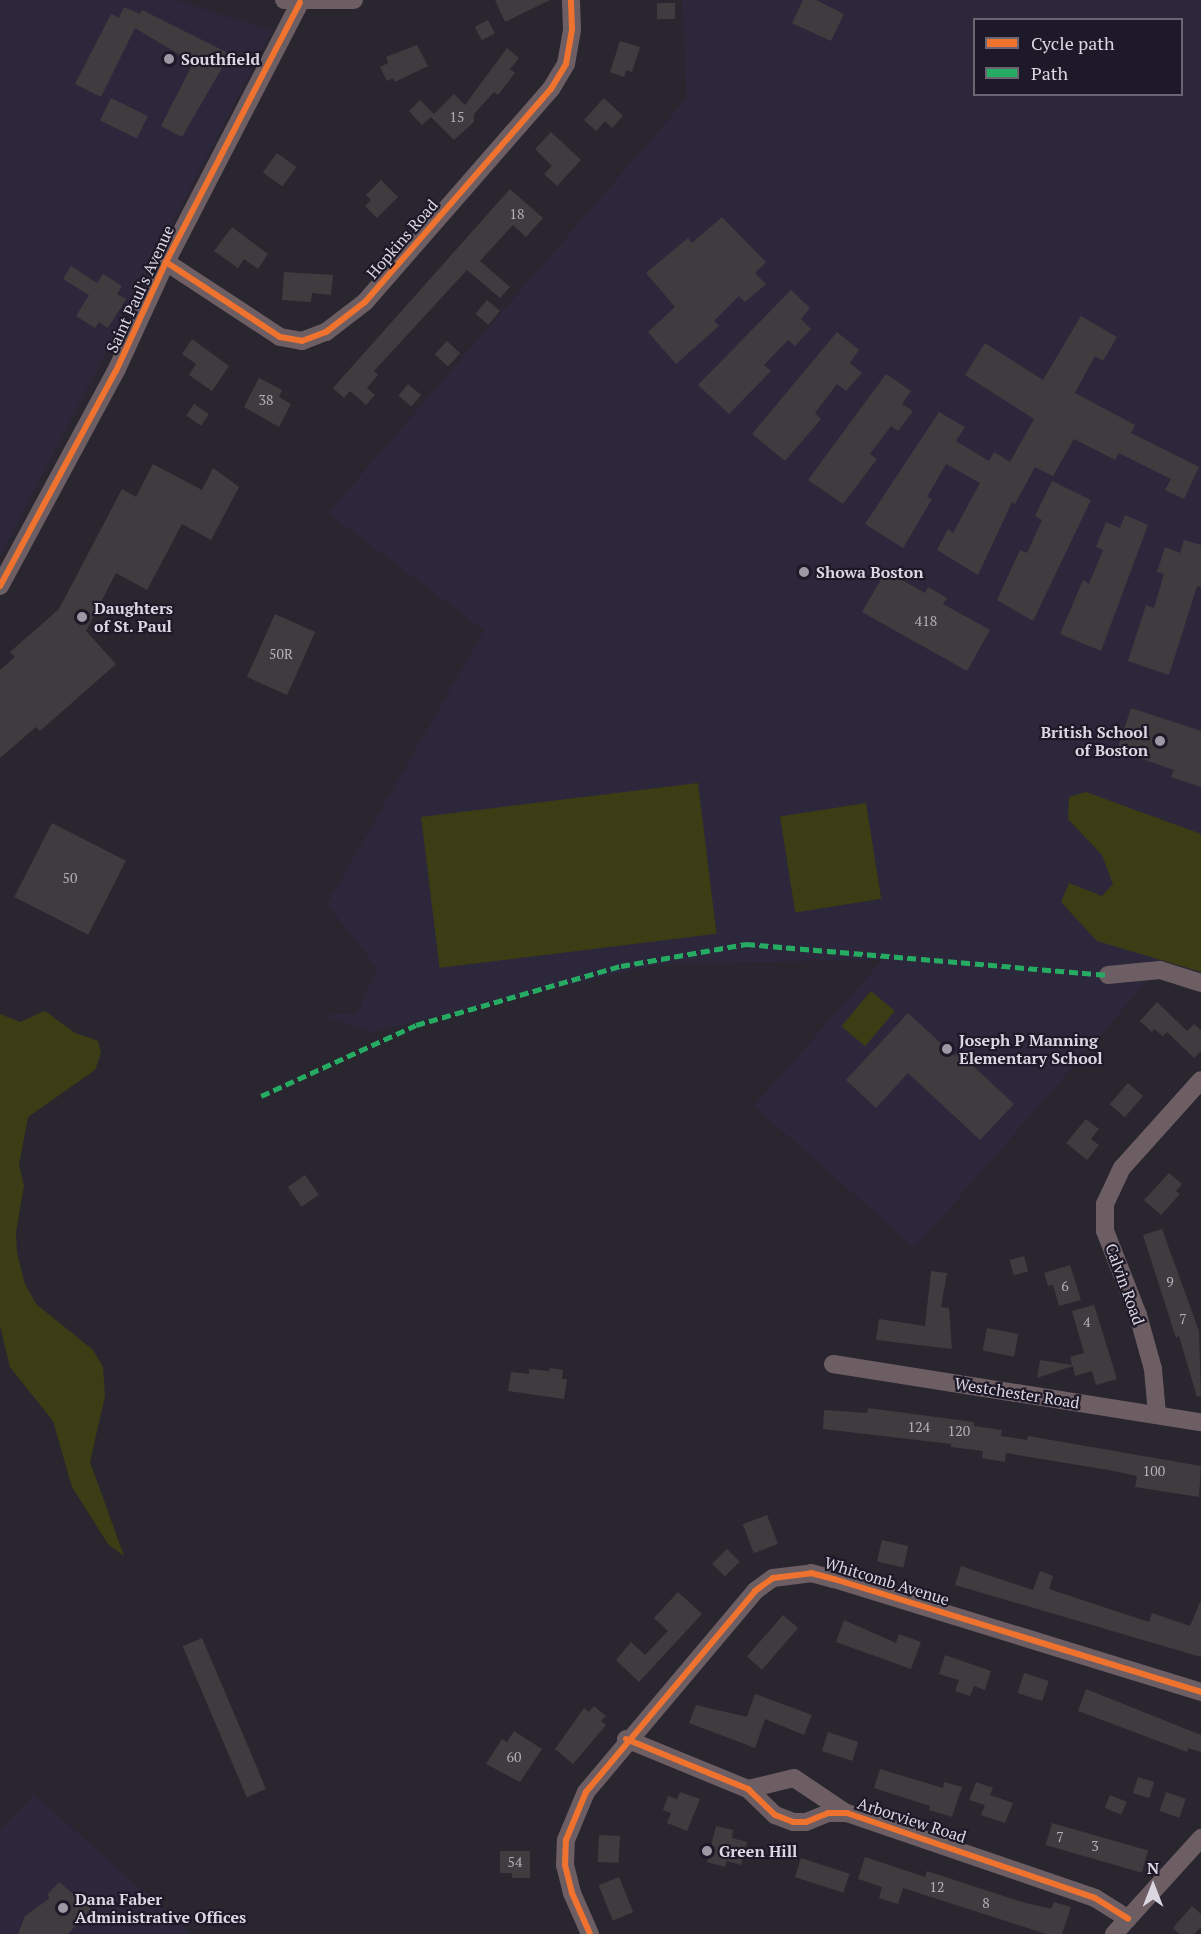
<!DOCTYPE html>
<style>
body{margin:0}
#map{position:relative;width:1201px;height:1934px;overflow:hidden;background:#292630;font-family:"PT Serif",serif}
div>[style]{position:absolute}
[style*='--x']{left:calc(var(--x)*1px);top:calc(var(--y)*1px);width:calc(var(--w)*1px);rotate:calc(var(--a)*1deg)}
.built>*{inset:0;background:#2c273a}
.green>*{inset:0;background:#3c3d14;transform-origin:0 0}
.building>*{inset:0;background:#403b3e;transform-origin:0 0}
.minor>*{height:18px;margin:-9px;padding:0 9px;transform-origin:9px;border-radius:9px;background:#6d5e64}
.quiet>*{height:4.5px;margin-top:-2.25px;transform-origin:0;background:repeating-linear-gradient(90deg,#26ab63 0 9px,transparent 0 13.5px)}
.cycleway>*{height:6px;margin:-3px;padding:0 3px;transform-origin:3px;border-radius:3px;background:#ef722f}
.dots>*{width:16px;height:16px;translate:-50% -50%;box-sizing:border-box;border:3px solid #1e1928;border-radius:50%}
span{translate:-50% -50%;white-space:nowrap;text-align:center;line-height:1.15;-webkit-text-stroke:4.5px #1e1928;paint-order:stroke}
.number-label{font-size:14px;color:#b4b0b9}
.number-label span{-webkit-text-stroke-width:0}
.poi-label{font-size:16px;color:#dad7e2;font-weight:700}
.left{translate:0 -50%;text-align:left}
.right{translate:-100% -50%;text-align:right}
.street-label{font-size:16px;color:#dad7e2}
.legend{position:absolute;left:973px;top:18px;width:210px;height:78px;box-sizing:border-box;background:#1e1928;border:2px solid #696572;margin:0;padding:8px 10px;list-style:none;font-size:18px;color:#dad7e2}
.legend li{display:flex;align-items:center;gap:12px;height:30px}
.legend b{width:30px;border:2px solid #696572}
.north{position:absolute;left:1123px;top:1856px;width:60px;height:60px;-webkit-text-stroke:4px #1e1928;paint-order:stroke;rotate:0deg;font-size:16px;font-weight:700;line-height:24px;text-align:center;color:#dad7e2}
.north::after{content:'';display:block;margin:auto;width:21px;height:27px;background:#dad7e2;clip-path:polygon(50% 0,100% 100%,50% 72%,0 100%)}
</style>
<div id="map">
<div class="built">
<i style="clip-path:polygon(0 0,177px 0,272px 31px,0 557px)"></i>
<i style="clip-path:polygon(evenodd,682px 0,1201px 0,1201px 976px,1164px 962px,915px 1248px,754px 1106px,883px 959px,654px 965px,371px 1032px,321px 1015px,357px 1013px,377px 968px,327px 904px,484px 630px,328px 513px,687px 98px,682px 0,974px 20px,1182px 20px,1182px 94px,974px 94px,974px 20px)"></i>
<i style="clip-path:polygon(34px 1794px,192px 1934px,0 1934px,0 1830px)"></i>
</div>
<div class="green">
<i style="left:698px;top:783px;width:152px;height:279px;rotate:83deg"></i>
<i style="clip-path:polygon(1086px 792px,1201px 834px,1201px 972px,1097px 941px,1061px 902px,1069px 883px,1102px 896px,1113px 884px,1102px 855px,1068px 819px,1069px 797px)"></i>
<i style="left:866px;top:803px;width:97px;height:87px;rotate:81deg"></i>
<i style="left:871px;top:991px;width:31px;height:46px;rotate:40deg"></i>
<i style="clip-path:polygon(45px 1011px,75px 1033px,98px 1041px,101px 1053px,95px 1070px,28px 1117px,19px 1165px,24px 1186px,16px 1232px,17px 1253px,25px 1284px,36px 1304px,93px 1350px,103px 1367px,105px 1396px,90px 1462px,124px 1556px,108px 1544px,72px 1487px,53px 1421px,10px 1367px,0 1326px,0 1014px,20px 1022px)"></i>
</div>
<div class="building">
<i style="clip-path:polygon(495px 0,550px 0,505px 22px)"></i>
<i style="clip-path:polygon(803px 0,816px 0,844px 14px,831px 41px,792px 23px)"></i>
<i style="left:657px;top:3px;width:18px;height:16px"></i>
<i style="clip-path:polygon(124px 7px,140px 14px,142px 10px,230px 54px,182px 137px,161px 126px,193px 63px,135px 28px,101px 97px,75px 84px,111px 14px,119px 18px)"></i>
<i style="left:488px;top:20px;width:15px;height:15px;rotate:62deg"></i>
<i style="clip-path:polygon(620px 41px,640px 47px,632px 72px,626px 70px,624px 77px,610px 72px)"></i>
<i style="clip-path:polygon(417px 45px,428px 66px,395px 82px,393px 78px,387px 81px,380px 67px,388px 63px,386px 57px)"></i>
<i style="clip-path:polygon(507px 48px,519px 58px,510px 69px,515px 73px,498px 95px,494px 92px,474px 114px,474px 122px,454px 140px,431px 117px,422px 125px,409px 111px,420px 100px,434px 114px,454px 94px,465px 105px)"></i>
<i style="left:111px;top:98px;width:41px;height:25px;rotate:26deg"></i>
<i style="clip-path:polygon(604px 98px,623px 116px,612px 128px,605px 121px,596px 131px,584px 120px)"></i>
<i style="clip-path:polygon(551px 132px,581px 160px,557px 186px,544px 174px,552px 166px,535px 149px)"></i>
<i style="left:277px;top:153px;width:24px;height:24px;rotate:36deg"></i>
<i style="clip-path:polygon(381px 180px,398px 197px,377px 218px,365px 206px,371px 200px,366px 195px)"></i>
<i style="clip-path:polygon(510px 189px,543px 218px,526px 237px,513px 225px,480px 261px,510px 287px,500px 298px,467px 270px,374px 371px,378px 375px,367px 388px,375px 395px,366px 405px,350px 391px,344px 398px,333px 388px)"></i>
<i style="clip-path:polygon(722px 217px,766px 262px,755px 273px,766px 284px,745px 302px,739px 296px,714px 321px,719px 326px,676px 364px,648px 332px,675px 307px,646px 273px,688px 238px,692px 243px)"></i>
<i style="clip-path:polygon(232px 227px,268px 254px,258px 269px,244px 259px,238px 268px,214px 251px)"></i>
<i style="clip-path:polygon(71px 266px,97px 283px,103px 274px,122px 286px,117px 294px,126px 299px,108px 328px,99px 322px,95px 328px,76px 316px,89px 295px,63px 279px)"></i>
<i style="clip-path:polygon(284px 272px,333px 275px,331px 295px,312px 293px,311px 302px,282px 300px)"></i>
<i style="clip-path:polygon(791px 290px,810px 308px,801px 319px,811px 329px,795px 346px,788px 340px,764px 365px,771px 371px,729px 414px,698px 385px)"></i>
<i style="left:487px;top:300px;width:17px;height:18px;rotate:40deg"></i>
<i style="clip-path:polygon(1081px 316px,1117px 337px,1103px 361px,1095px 356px,1075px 393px,1135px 425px,1131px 433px,1199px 467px,1184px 499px,1165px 490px,1171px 479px,1119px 453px,1115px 460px,1074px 439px,1053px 476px,1035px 467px,1015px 504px,1012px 502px,978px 575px,937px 550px,948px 529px,953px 533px,980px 483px,946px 464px,927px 497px,932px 499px,903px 548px,865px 524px,939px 412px,965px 427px,956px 441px,989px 461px,994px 452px,1010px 462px,1034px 419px,965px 375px,985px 343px,1043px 380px)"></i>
<i style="clip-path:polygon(837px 332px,859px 350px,850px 363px,862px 373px,846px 391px,837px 384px,815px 413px,821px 419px,785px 461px,752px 434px)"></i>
<i style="clip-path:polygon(192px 339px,229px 366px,212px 391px,189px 375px,196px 364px,182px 354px)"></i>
<i style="left:447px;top:341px;width:18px;height:18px;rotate:43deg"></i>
<i style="clip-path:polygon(886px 374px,911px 391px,902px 404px,913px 411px,898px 431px,891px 426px,870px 454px,877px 459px,843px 504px,808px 480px)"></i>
<i style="clip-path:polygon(259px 378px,282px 390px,279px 397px,291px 404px,279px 427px,244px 407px)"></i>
<i style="left:408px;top:384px;width:17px;height:15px;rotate:40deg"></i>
<i style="left:194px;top:404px;width:18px;height:14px;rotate:34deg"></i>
<i style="clip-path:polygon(153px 464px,202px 490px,213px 468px,239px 487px,211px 540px,182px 524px,147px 590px,116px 573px,86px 631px,116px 664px,40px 731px,36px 727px,0 758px,0 670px,15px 657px,10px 652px,59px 609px,122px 489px,136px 497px)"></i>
<i style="clip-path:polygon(1052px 481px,1091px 500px,1033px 621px,997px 600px,1020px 550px,1027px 553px,1042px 520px,1035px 516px)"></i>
<i style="clip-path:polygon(1125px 515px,1148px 525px,1101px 651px,1060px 634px,1083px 580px,1089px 584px,1103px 550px,1096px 547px,1106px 522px,1120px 528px)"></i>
<i style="clip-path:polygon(1184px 540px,1201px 545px,1201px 587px,1197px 586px,1169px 675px,1128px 661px,1146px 605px,1154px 608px,1164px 574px,1157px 572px,1165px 547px,1180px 553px)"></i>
<i style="clip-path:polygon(886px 571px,925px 593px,928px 587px,947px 598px,943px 604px,990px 630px,967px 671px,862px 612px)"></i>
<i style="left:275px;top:614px;width:44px;height:69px;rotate:24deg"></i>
<i style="clip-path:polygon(1131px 708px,1201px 731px,1201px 787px,1171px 777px,1174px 770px,1117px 750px)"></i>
<i style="left:52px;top:823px;width:83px;height:83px;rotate:27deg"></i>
<i style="clip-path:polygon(1157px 1002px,1187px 1031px,1194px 1024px,1201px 1030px,1201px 1051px,1194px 1058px,1167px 1032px,1163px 1036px,1154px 1029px,1152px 1032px,1140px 1021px)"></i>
<i style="clip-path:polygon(908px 1013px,955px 1056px,958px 1052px,1014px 1104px,980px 1140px,908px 1073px,876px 1108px,846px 1080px)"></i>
<i style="left:1128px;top:1083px;width:20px;height:28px;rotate:41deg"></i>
<i style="clip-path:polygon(1086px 1119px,1099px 1129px,1091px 1139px,1099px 1145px,1087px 1160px,1066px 1143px)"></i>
<i style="clip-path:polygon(1169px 1173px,1182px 1184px,1176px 1191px,1180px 1194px,1161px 1215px,1144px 1200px)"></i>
<i style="left:305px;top:1175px;width:24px;height:21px;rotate:55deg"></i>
<i style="clip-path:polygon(1162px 1229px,1199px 1331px,1201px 1396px,1197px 1397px,1179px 1336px,1176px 1338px,1143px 1235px)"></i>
<i style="left:1024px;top:1256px;width:16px;height:15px;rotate:75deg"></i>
<i style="clip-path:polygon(1070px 1265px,1081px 1300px,1059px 1306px,1053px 1285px,1048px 1286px,1044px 1273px)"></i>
<i style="clip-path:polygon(931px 1271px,947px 1273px,941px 1307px,949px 1308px,952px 1349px,876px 1340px,879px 1319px,925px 1326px)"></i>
<i style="clip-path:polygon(1094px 1305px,1117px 1379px,1096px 1385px,1092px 1371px,1075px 1376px,1073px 1366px,1037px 1378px,1040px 1360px,1072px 1365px,1070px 1357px,1084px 1353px,1072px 1311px)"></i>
<i style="left:987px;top:1328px;width:32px;height:23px;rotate:11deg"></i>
<i style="clip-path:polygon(550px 1368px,563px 1370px,562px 1379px,567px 1379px,564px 1399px,508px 1391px,511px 1372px,529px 1374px,529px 1369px,549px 1371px)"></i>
<i style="clip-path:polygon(868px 1408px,974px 1422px,974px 1426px,1002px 1430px,1001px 1436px,1027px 1440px,1028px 1436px,1201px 1466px,1199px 1497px,1135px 1487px,1137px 1476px,1108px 1470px,1006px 1453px,1005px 1462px,982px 1458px,983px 1451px,951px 1447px,951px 1444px,823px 1429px,824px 1410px,867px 1413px)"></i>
<i style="left:767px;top:1515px;width:31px;height:26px;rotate:69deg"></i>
<i style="left:882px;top:1540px;width:27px;height:22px;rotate:13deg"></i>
<i style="left:727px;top:1549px;width:18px;height:21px;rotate:45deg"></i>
<i style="clip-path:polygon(961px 1566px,1033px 1590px,1040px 1571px,1053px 1576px,1049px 1589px,1149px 1622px,1152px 1613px,1190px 1626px,1201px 1600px,1201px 1657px,955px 1585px)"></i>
<i style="clip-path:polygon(678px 1592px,702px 1614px,639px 1682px,616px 1660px,631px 1642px,645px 1655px,668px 1631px,654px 1618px)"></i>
<i style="left:783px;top:1615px;width:20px;height:55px;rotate:41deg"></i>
<i style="clip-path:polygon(844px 1620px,896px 1643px,899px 1634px,921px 1642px,911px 1669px,836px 1642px)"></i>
<i style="left:202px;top:1638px;width:164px;height:21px;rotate:67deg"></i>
<i style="clip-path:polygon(945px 1655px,991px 1671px,985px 1690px,974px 1686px,970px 1696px,955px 1691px,959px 1680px,939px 1674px)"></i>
<i style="left:1024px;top:1673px;width:26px;height:21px;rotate:18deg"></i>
<i style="clip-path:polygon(1086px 1689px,1201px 1735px,1201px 1752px,1188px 1748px,1187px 1752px,1078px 1711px)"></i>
<i style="clip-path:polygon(755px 1694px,812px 1715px,804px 1735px,765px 1719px,755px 1748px,689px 1723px,696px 1705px,747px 1717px)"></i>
<i style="clip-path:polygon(594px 1706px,606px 1716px,601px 1721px,606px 1725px,573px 1764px,555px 1749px,584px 1708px,589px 1712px)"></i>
<i style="clip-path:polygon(514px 1731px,542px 1749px,520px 1782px,486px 1764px,502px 1739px,507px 1742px)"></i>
<i style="left:828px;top:1732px;width:32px;height:20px;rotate:18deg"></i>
<i style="clip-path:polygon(880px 1769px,943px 1788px,944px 1782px,962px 1787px,952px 1817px,929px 1810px,930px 1806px,874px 1788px)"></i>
<i style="left:1138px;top:1777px;width:17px;height:17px;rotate:17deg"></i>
<i style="clip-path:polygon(976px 1782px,993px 1788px,990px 1795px,1013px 1803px,1005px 1823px,981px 1815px,985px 1805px,969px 1800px)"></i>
<i style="clip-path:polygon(680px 1792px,700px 1799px,687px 1831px,667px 1823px,671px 1813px,663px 1810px,668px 1796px,677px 1799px)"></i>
<i style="left:1166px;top:1792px;width:21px;height:20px;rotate:19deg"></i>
<i style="left:1110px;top:1795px;width:18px;height:14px;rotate:22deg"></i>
<i style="left:1052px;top:1823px;width:100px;height:23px;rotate:16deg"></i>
<i style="clip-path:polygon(716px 1826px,733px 1830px,732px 1838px,747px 1842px,741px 1865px,727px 1861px,725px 1867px,707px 1862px)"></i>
<i style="left:599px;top:1835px;width:21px;height:27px;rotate:3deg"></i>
<i style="clip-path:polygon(500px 1851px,530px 1851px,530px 1878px,512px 1878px,512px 1873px,500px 1873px)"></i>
<i style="clip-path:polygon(865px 1857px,925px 1877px,927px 1871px,1022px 1902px,1051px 1909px,1054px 1902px,1071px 1907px,1062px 1934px,1046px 1934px,903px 1888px,898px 1904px,879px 1898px,882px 1887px,858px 1879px)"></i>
<i style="left:801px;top:1858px;width:51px;height:20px;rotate:18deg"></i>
<i style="left:619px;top:1877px;width:38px;height:22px;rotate:68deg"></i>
<i style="clip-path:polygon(59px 1882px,91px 1909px,68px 1934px,18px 1934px,25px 1916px,50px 1898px,47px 1895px)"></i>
<i style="clip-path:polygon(1192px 1906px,1201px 1914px,1201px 1927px,1194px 1934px,1179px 1934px,1173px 1928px)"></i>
</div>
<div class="minor">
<i style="--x:284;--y:0;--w:70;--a:0"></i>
<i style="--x:166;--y:262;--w:136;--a:33.3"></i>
<i style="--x:280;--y:337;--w:22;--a:10"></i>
<i style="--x:302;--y:341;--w:26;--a:-21"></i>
<i style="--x:326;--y:332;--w:49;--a:-37.6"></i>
<i style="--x:365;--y:302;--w:283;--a:-48.9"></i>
<i style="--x:551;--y:89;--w:29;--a:-59"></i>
<i style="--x:566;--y:64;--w:35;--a:-80"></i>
<i style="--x:572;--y:30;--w:30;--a:-92"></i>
<i style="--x:0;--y:586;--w:244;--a:-61.7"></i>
<i style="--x:116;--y:371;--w:120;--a:-65.4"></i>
<i style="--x:166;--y:262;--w:292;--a:-62.7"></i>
<i style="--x:1108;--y:975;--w:52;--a:-5.5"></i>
<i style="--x:1160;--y:970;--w:43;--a:17.6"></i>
<i style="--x:833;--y:1364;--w:373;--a:9"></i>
<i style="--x:1157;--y:1414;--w:45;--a:-95.1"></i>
<i style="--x:1153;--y:1369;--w:56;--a:-105.5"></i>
<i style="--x:1138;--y:1315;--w:90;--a:-111.4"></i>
<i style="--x:1105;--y:1231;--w:27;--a:-90"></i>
<i style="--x:1105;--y:1204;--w:40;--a:-65"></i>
<i style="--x:1122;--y:1168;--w:118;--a:-48.1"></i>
<i style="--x:626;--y:1739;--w:132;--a:22.3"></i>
<i style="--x:748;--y:1789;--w:37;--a:44"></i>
<i style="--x:775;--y:1815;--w:19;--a:21"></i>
<i style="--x:793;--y:1822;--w:13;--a:0"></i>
<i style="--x:806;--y:1822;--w:24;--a:-22"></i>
<i style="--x:828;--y:1813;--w:19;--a:0"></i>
<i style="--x:847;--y:1813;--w:262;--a:18.9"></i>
<i style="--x:1095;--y:1898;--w:39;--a:32"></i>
<i style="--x:748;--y:1789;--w:47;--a:-13.4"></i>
<i style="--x:794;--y:1778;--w:63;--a:33.9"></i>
<i style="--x:590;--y:1934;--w:45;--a:-113.7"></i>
<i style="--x:572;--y:1893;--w:29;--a:-104"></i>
<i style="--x:565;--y:1865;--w:25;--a:-88"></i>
<i style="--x:566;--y:1840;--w:52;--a:-67.4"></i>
<i style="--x:586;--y:1792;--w:263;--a:-49.9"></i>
<i style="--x:755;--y:1591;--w:22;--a:-36"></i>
<i style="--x:773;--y:1578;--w:38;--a:-7"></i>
<i style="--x:811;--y:1573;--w:24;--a:15"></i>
<i style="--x:834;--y:1579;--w:384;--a:17.1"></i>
<i style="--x:1114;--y:1934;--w:130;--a:-47.8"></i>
</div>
<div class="quiet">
<i style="--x:261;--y:1096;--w:170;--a:-24.6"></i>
<i style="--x:416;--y:1025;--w:213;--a:-16.1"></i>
<i style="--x:621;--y:966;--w:127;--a:-10"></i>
<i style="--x:746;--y:944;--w:363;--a:4.9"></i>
</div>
<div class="cycleway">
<i style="--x:166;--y:262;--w:136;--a:33.3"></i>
<i style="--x:280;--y:337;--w:22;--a:10"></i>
<i style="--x:302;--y:341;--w:26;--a:-21"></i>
<i style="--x:326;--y:332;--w:49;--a:-37.6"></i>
<i style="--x:365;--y:302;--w:283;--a:-48.9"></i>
<i style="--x:551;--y:89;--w:29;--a:-59"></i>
<i style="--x:566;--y:64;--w:35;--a:-80"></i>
<i style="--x:572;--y:30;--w:30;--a:-92"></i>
<i style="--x:0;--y:586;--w:244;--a:-61.7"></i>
<i style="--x:116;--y:371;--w:120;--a:-65.4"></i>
<i style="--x:166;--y:262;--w:292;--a:-62.7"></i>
<i style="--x:626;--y:1739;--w:132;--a:22.3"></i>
<i style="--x:748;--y:1789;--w:37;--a:44"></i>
<i style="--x:775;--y:1815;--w:19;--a:21"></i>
<i style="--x:793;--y:1822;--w:13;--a:0"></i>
<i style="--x:806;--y:1822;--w:24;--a:-22"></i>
<i style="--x:828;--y:1813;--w:19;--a:0"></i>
<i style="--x:847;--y:1813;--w:262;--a:18.9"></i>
<i style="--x:1095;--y:1898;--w:39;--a:32"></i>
<i style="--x:590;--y:1934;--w:45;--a:-113.7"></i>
<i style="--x:572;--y:1893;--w:29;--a:-104"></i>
<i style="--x:565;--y:1865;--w:25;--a:-88"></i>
<i style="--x:566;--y:1840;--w:52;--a:-67.4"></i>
<i style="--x:586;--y:1792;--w:263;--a:-49.9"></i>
<i style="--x:755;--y:1591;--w:22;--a:-36"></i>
<i style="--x:773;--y:1578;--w:38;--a:-7"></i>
<i style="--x:811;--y:1573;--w:24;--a:15"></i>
<i style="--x:834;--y:1579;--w:384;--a:17.1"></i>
</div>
<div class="dots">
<i style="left:169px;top:59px;background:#9c99a4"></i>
<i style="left:804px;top:572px;background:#9c99a4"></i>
<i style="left:82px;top:617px;background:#9c99a4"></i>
<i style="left:1160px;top:741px;background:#9c99a4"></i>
<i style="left:947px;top:1049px;background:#9c99a4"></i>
<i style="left:707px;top:1851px;background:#9c99a4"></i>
<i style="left:63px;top:1908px;background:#9c99a4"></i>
</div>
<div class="number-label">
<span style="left:457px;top:117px">15</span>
<span style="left:517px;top:214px">18</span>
<span style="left:266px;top:400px">38</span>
<span style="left:926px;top:621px">418</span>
<span style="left:281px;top:654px">50R</span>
<span style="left:70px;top:878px">50</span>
<span style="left:1170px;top:1282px">9</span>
<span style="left:1065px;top:1286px">6</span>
<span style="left:1183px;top:1319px">7</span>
<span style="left:1087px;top:1322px">4</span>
<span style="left:919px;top:1427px">124</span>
<span style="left:959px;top:1431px">120</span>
<span style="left:1154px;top:1471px">100</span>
<span style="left:514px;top:1757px">60</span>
<span style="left:1060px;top:1837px">7</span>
<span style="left:1095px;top:1846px">3</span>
<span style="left:515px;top:1862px">54</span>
<span style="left:937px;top:1887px">12</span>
<span style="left:986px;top:1903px">8</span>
</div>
<div class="poi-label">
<span class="left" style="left:181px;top:59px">Southfield</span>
<span class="left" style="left:816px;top:572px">Showa Boston</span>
<span class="left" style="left:94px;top:617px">Daughters<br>of St. Paul</span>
<span class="right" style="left:1148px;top:741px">British School<br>of Boston</span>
<span class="left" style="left:959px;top:1049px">Joseph P Manning<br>Elementary School</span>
<span class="left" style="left:719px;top:1851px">Green Hill</span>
<span class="left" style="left:75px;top:1908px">Dana Faber<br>Administrative Offices</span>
</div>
<div class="street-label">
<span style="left:402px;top:239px;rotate:-49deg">Hopkins Road</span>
<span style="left:140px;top:289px;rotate:-65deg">Saint Paul's Avenue</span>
<span style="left:1125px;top:1284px;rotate:70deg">Calvin Road</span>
<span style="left:1017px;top:1393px;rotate:9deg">Westchester Road</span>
<span style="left:887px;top:1581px;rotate:17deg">Whitcomb Avenue</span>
<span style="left:912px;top:1820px;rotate:18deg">Arborview Road</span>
</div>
<ul class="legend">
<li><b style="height:8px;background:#ef722f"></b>Cycle path</li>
<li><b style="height:8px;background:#26ab63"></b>Path</li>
</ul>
<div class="north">N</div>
</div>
